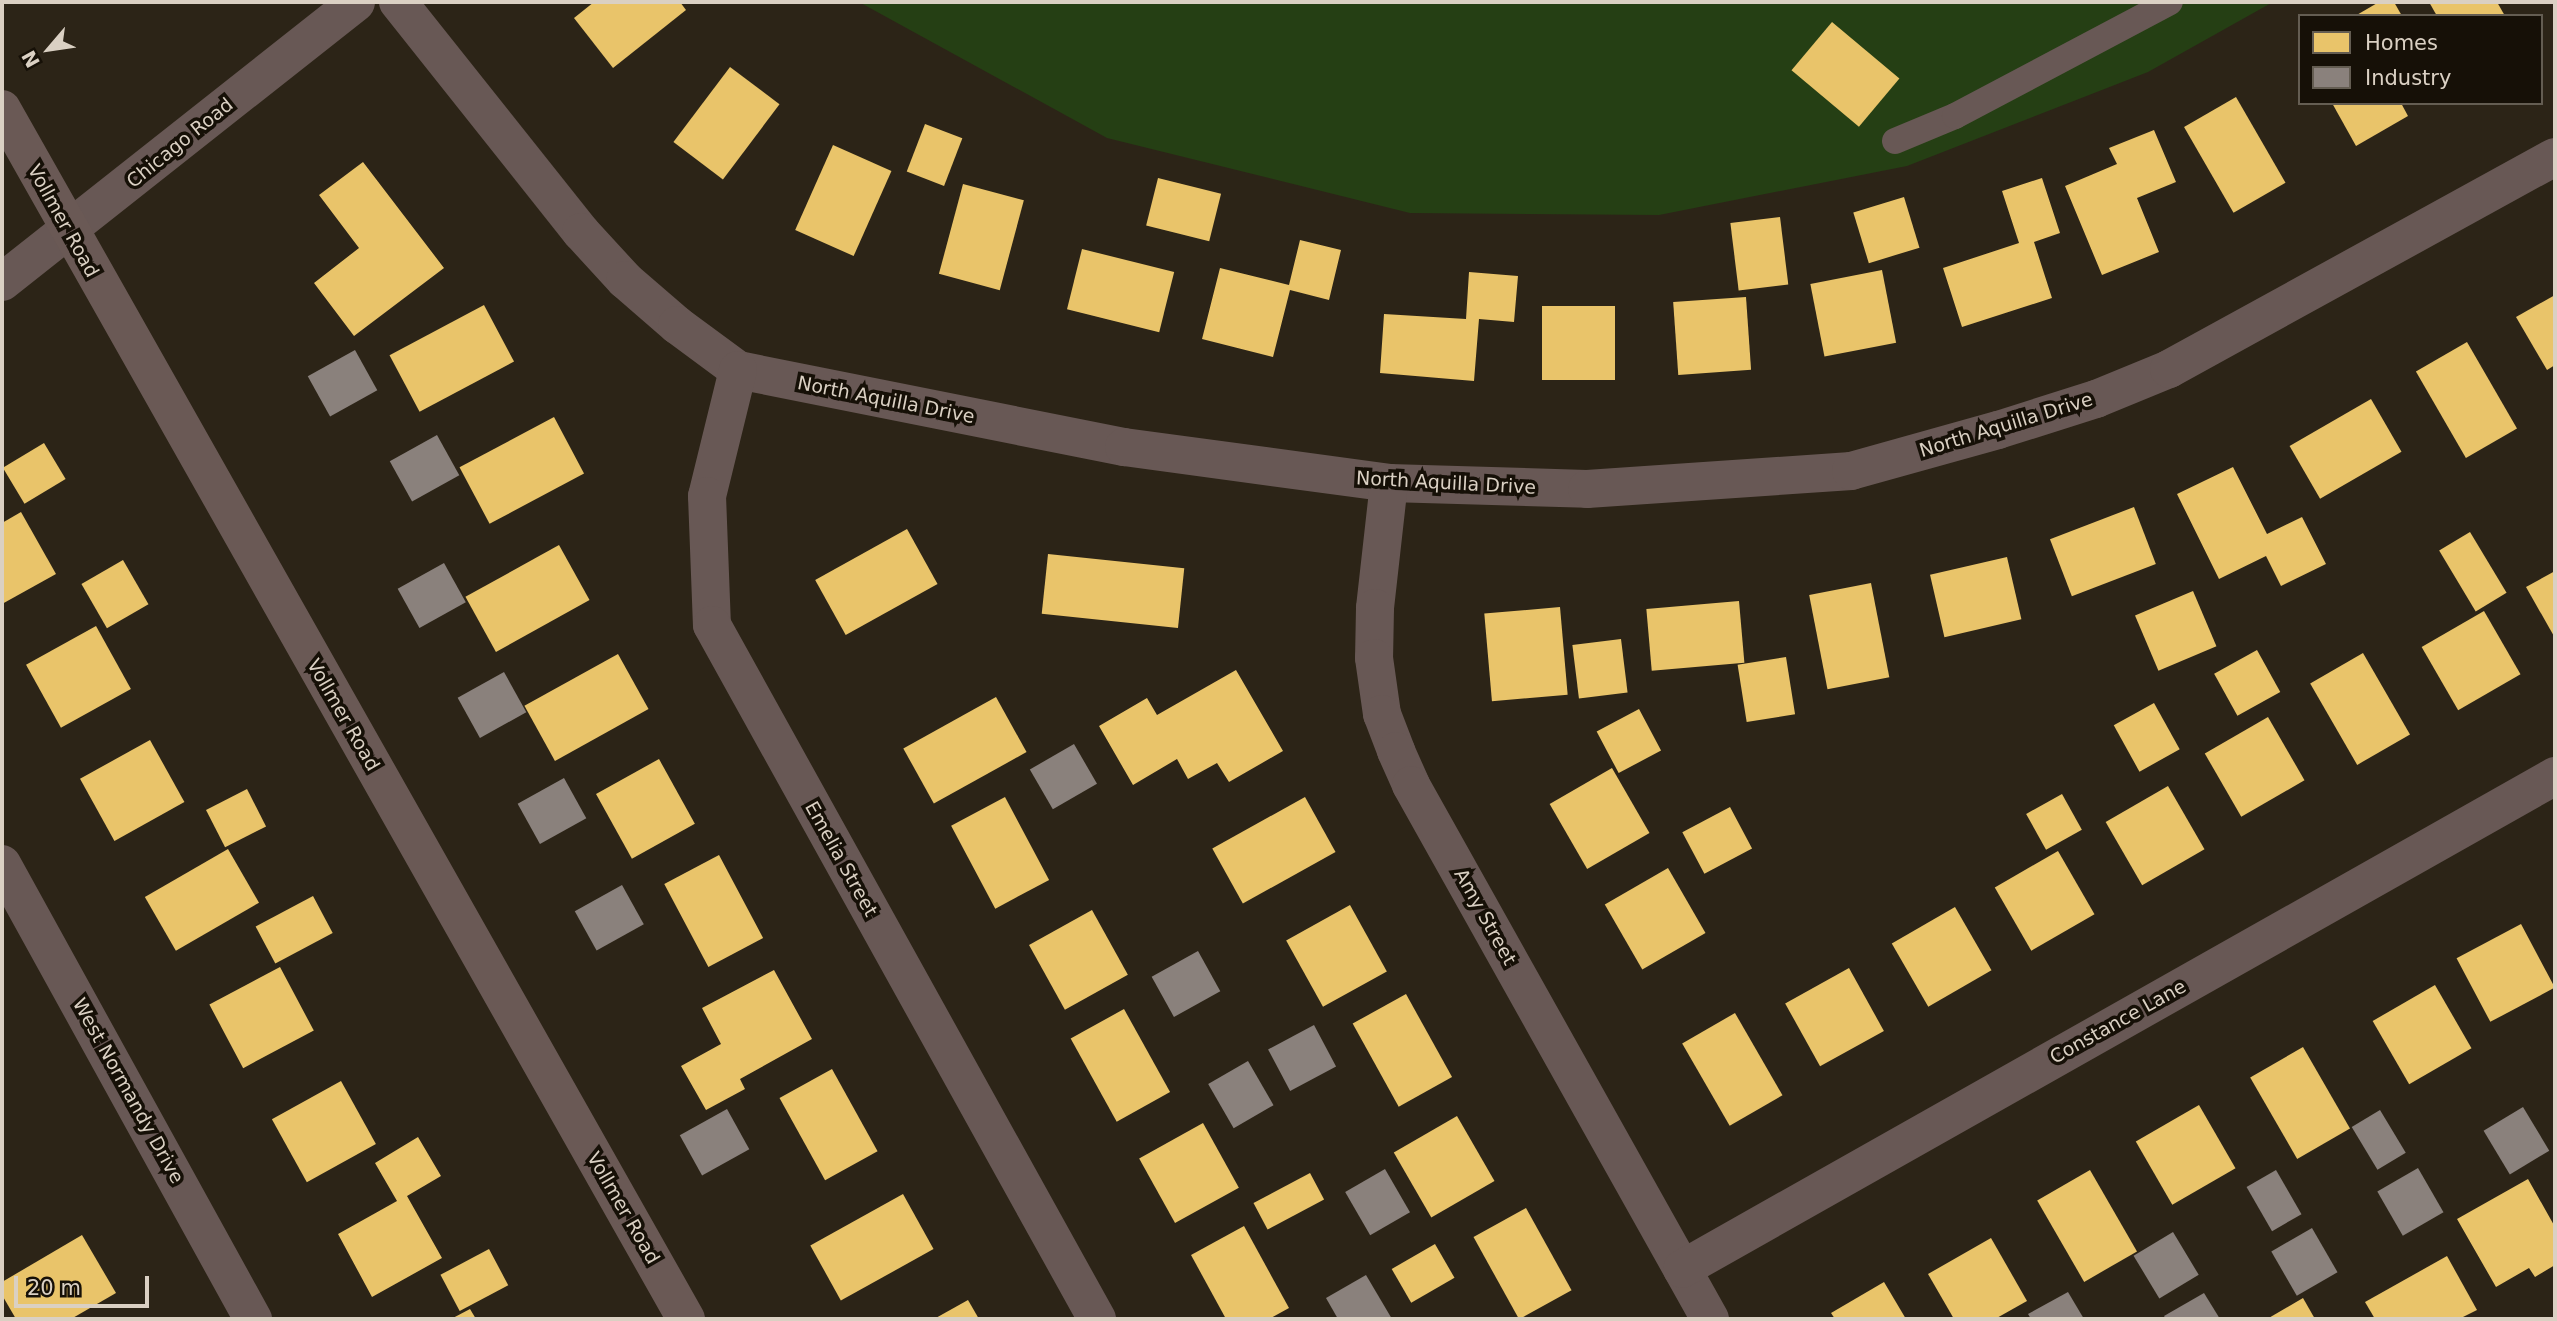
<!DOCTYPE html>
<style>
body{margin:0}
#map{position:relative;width:2557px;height:1321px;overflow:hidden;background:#2c2417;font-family:"DejaVu Sans",sans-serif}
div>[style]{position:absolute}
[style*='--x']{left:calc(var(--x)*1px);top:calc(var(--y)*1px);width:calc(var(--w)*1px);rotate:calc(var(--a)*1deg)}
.green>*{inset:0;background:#253f14}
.homes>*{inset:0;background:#e9c46a;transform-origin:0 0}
.industry>*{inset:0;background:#8a817c;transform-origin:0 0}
.service>*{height:26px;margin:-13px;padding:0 13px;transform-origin:13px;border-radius:13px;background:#685855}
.minor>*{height:38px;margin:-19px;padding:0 19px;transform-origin:19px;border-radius:19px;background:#685855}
.tertiary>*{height:38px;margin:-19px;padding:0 19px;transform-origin:19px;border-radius:19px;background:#685855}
.secondary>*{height:38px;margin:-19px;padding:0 19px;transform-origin:19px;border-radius:19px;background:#6a5955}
span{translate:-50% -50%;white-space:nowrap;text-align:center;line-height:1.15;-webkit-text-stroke:7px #161007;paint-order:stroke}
.street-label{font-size:19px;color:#dad0c3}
.frame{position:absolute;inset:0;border:4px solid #dad0c3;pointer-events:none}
.legend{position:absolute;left:2298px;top:14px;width:245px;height:91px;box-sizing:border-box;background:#161007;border:2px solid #645d52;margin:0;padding:9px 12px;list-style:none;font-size:21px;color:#dad0c3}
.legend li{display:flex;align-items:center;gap:14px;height:35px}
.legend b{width:35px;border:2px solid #645d52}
.north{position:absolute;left:14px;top:14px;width:70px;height:70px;-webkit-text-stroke:5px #161007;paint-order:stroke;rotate:241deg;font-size:19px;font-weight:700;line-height:28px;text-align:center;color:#dad0c3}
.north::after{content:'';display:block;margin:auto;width:24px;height:32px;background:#dad0c3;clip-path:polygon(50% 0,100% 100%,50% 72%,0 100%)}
.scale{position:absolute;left:14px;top:1276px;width:135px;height:32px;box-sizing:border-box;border:4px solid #dad0c3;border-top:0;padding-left:9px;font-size:21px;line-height:24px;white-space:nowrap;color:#dad0c3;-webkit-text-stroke:5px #161007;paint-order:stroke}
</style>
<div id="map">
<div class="green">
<i style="clip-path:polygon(859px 2px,2273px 2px,2148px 72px,1907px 166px,1659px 215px,1410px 213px,1107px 138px)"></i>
</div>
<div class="homes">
<i style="clip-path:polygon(594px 2px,680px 2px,686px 10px,613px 68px,574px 18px)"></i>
<i style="clip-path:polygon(2379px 2px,2394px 2px,2402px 16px,2355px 16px)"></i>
<i style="clip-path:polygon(2429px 2px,2497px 2px,2505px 16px,2437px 16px)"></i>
<i style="left:1832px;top:22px;width:88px;height:63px;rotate:40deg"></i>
<i style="left:730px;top:67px;width:62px;height:94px;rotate:37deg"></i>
<i style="left:2236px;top:97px;width:99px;height:60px;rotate:60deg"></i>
<i style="clip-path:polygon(2332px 103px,2401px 103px,2408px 116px,2356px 146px)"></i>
<i style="left:925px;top:124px;width:40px;height:51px;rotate:21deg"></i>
<i style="clip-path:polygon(2154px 130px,2176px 182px,2137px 198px,2159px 252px,2102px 275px,2065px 186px,2117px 164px,2109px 148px)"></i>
<i style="left:833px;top:145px;width:64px;height:93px;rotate:24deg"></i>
<i style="clip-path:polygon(363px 162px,444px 268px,354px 336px,314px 283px,359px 248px,319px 195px)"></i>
<i style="left:1158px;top:178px;width:65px;height:49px;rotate:14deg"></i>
<i style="clip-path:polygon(2042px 178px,2060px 233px,2034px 242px,2052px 298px,1962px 327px,1943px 268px,2019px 243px,2002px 191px)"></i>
<i style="left:963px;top:184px;width:63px;height:93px;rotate:15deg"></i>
<i style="left:1904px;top:197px;width:53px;height:53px;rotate:73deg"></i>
<i style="left:1780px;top:217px;width:68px;height:50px;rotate:83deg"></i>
<i style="clip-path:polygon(1300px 240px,1341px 250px,1329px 300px,1290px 290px,1273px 357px,1202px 339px,1220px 268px,1289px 285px)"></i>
<i style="left:1082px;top:249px;width:95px;height:62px;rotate:14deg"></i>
<i style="left:1882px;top:270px;width:74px;height:73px;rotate:79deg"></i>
<i style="clip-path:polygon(1469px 272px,1518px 276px,1514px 322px,1479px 319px,1474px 381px,1380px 373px,1384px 314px,1466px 319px)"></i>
<i style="clip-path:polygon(2555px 295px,2555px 365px,2547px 370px,2516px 317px)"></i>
<i style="left:1746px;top:297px;width:73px;height:73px;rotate:86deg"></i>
<i style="left:484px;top:305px;width:64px;height:107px;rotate:62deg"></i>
<i style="left:1542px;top:306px;width:73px;height:74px"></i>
<i style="left:2467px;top:342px;width:100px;height:59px;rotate:60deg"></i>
<i style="left:2371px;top:399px;width:61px;height:94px;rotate:60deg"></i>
<i style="left:554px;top:417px;width:64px;height:107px;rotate:62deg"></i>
<i style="left:44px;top:443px;width:42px;height:48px;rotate:59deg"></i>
<i style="clip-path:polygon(2233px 467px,2267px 534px,2302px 517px,2326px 564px,2281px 586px,2266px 556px,2219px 579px,2177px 494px)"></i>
<i style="left:2134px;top:507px;width:61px;height:90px;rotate:69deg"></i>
<i style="clip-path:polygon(21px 512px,56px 574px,2px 604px,2px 523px)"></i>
<i style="left:907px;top:529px;width:63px;height:105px;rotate:61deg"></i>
<i style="left:2470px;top:532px;width:71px;height:36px;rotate:59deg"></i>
<i style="left:559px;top:545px;width:63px;height:107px;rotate:61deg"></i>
<i style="left:1048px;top:554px;width:137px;height:60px;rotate:6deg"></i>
<i style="left:2007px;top:557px;width:64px;height:79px;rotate:77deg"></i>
<i style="left:123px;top:560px;width:51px;height:48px;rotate:60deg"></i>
<i style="clip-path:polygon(2555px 571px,2555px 638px,2526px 587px)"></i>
<i style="left:1871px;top:583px;width:96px;height:63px;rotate:79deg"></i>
<i style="left:2193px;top:591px;width:60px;height:63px;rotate:67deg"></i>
<i style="left:1739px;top:601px;width:62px;height:93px;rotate:85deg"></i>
<i style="left:1560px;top:607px;width:88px;height:76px;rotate:85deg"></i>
<i style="left:2484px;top:611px;width:73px;height:72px;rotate:60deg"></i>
<i style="left:96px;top:626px;width:72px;height:80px;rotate:61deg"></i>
<i style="left:1621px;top:639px;width:54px;height:49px;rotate:83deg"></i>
<i style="left:2257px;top:650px;width:48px;height:49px;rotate:61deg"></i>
<i style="left:2363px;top:653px;width:94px;height:61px;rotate:60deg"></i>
<i style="left:618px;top:654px;width:63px;height:107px;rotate:61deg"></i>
<i style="left:1786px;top:657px;width:58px;height:49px;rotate:81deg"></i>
<i style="clip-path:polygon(1236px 670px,1283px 751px,1229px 782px,1217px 763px,1188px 779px,1177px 759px,1133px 785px,1099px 726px,1147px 698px,1157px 715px)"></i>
<i style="left:996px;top:697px;width:63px;height:106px;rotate:61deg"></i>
<i style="left:2154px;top:703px;width:53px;height:46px;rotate:61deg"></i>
<i style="left:1639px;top:709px;width:47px;height:48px;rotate:62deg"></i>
<i style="left:2268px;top:717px;width:73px;height:73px;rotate:60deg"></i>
<i style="left:150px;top:740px;width:71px;height:80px;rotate:61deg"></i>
<i style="left:659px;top:759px;width:74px;height:72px;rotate:61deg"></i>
<i style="left:1612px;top:768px;width:75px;height:72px;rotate:60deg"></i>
<i style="left:2168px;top:786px;width:73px;height:72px;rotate:60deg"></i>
<i style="left:247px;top:789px;width:42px;height:46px;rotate:63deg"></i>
<i style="left:2062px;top:794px;width:41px;height:41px;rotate:61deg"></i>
<i style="left:1005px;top:797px;width:94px;height:61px;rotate:62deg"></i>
<i style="left:1305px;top:797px;width:63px;height:106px;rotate:61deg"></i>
<i style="left:1730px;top:807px;width:47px;height:54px;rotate:62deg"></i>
<i style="left:228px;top:849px;width:62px;height:96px;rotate:60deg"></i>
<i style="left:2058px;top:851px;width:73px;height:73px;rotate:60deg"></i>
<i style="left:719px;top:855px;width:94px;height:62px;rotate:62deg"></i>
<i style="left:1668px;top:868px;width:75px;height:73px;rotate:60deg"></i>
<i style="left:313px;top:896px;width:42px;height:65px;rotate:62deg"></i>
<i style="left:1350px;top:905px;width:76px;height:73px;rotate:61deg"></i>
<i style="left:1955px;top:907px;width:73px;height:73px;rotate:60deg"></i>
<i style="left:1092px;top:910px;width:74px;height:72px;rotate:61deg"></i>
<i style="left:2521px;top:924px;width:72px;height:73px;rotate:62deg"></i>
<i style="left:280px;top:967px;width:72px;height:80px;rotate:62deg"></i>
<i style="left:1849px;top:968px;width:72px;height:73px;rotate:61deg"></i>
<i style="clip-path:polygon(774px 970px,812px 1039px,740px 1079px,745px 1089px,706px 1110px,681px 1066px,721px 1044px,702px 1008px)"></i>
<i style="left:2435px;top:985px;width:73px;height:72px;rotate:60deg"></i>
<i style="left:1406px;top:994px;width:95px;height:61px;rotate:61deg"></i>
<i style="left:1124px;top:1009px;width:95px;height:61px;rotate:61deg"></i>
<i style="left:1735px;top:1013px;width:95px;height:61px;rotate:60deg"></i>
<i style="left:2303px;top:1047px;width:94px;height:61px;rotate:60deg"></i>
<i style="left:832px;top:1069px;width:94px;height:60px;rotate:61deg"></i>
<i style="left:341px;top:1081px;width:72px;height:79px;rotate:61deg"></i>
<i style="left:2199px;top:1105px;width:73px;height:73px;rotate:60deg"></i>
<i style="left:1457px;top:1116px;width:75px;height:73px;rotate:60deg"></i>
<i style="left:1203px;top:1123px;width:74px;height:73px;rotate:61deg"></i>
<i style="clip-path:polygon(418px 1137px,441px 1176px,407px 1196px,442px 1258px,372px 1297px,338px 1234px,397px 1201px,375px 1163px)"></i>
<i style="left:2090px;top:1170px;width:94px;height:61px;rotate:60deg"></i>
<i style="left:1310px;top:1173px;width:30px;height:64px;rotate:62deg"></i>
<i style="clip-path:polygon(2528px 1179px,2555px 1227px,2555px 1265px,2535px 1277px,2529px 1268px,2496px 1287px,2457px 1219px)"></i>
<i style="left:903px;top:1194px;width:63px;height:106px;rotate:61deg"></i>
<i style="left:1526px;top:1208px;width:94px;height:60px;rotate:61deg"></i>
<i style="clip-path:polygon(1244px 1226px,1289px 1308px,1269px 1319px,1226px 1319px,1191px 1255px)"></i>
<i style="clip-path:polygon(82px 1235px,116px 1293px,71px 1319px,16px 1319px,2px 1295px,2px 1282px)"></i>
<i style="clip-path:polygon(1991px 1238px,2027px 1301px,1995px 1319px,1954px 1319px,1928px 1274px)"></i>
<i style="left:1435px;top:1244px;width:39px;height:50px;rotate:60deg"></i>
<i style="left:489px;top:1249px;width:41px;height:55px;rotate:62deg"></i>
<i style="clip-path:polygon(2447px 1256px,2477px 1310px,2459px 1319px,2375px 1319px,2365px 1302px)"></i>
<i style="clip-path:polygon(1884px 1282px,1906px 1319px,1835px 1319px,1831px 1313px)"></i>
<i style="clip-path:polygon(2303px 1298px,2315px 1319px,2267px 1319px)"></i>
<i style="clip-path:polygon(968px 1300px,979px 1319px,934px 1319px)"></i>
<i style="clip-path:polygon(470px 1309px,476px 1319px,451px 1319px)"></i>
</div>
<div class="industry">
<i style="left:355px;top:350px;width:46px;height:54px;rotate:61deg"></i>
<i style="left:437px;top:435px;width:46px;height:54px;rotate:61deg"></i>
<i style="left:444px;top:563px;width:45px;height:53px;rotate:61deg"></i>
<i style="left:504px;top:672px;width:46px;height:53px;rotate:61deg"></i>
<i style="left:1074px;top:744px;width:46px;height:51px;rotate:60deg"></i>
<i style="left:564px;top:778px;width:46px;height:53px;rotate:61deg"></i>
<i style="left:622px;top:885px;width:45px;height:54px;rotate:61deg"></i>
<i style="left:1198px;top:951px;width:46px;height:53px;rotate:61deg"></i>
<i style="left:1314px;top:1025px;width:47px;height:52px;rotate:62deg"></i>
<i style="left:1248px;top:1061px;width:51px;height:46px;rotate:60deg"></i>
<i style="left:2523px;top:1107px;width:51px;height:46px;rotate:59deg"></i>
<i style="left:727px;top:1109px;width:46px;height:54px;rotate:61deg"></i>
<i style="left:2380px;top:1110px;width:50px;height:33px;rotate:59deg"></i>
<i style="left:2418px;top:1168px;width:51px;height:47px;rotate:60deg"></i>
<i style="left:1385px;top:1169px;width:50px;height:46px;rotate:60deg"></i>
<i style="left:2276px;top:1170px;width:51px;height:34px;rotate:60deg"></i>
<i style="left:2312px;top:1228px;width:51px;height:47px;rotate:60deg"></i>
<i style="left:2173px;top:1232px;width:50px;height:46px;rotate:59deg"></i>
<i style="clip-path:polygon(1366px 1275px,1392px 1319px,1338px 1319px,1326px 1298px)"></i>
<i style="clip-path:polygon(2068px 1292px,2084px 1319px,2031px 1319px,2028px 1314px)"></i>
<i style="clip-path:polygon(2204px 1293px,2220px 1319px,2166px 1319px,2164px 1316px)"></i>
</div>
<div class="service">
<i style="--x:1895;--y:141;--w:65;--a:-22.6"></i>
<i style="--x:1955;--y:116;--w:243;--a:-27.9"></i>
</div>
<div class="minor">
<i style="--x:398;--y:2;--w:294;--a:51.5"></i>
<i style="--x:581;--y:232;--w:65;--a:47.5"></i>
<i style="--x:625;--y:280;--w:69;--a:40.9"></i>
<i style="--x:677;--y:325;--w:76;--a:36.4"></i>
<i style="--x:738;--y:370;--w:394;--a:11.3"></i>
<i style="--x:1124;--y:447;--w:267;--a:7.7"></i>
<i style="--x:1389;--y:483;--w:198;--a:1.7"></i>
<i style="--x:1587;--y:489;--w:265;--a:-3.9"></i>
<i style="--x:1851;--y:471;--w:153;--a:-15.6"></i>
<i style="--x:1998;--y:430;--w:103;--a:-17.6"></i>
<i style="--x:2096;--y:399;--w:79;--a:-22.3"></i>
<i style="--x:2169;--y:369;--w:440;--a:-28.8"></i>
<i style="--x:738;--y:370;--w:130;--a:103.8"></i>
<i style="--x:707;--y:496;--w:129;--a:87.8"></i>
<i style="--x:712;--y:625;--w:794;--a:60.98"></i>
<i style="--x:1389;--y:483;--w:126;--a:96.4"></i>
<i style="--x:1375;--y:608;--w:50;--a:91.1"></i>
<i style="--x:1374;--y:658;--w:57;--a:81.9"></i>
<i style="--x:1382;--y:714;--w:40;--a:69"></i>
<i style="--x:1396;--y:751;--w:37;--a:66"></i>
<i style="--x:1411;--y:785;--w:612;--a:60.75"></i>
<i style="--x:2;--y:864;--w:520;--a:61.12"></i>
<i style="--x:1682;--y:1269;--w:1003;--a:-29.45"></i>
</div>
<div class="tertiary">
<i style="--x:2;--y:282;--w:451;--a:-38.3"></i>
</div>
<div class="secondary">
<i style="--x:2;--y:109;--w:1390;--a:60.52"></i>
</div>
<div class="street-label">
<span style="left:180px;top:143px;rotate:-39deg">Chicago Road</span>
<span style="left:63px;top:221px;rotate:61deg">Vollmer Road</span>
<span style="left:886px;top:400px;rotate:11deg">North Aquilla Drive</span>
<span style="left:2006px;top:425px;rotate:-17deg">North Aquilla Drive</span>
<span style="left:1446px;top:483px;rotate:3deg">North Aquilla Drive</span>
<span style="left:343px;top:715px;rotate:60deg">Vollmer Road</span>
<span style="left:841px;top:859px;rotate:61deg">Emelia Street</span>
<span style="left:1485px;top:917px;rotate:61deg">Amy Street</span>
<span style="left:2118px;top:1022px;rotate:-29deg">Constance Lane</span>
<span style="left:128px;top:1091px;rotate:61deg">West Normandy Drive</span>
<span style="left:623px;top:1208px;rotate:60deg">Vollmer Road</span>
</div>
<div class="frame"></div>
<ul class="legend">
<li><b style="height:19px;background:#e9c46a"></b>Homes</li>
<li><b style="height:19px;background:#8a817c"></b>Industry</li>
</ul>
<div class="north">N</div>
<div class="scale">20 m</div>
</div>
